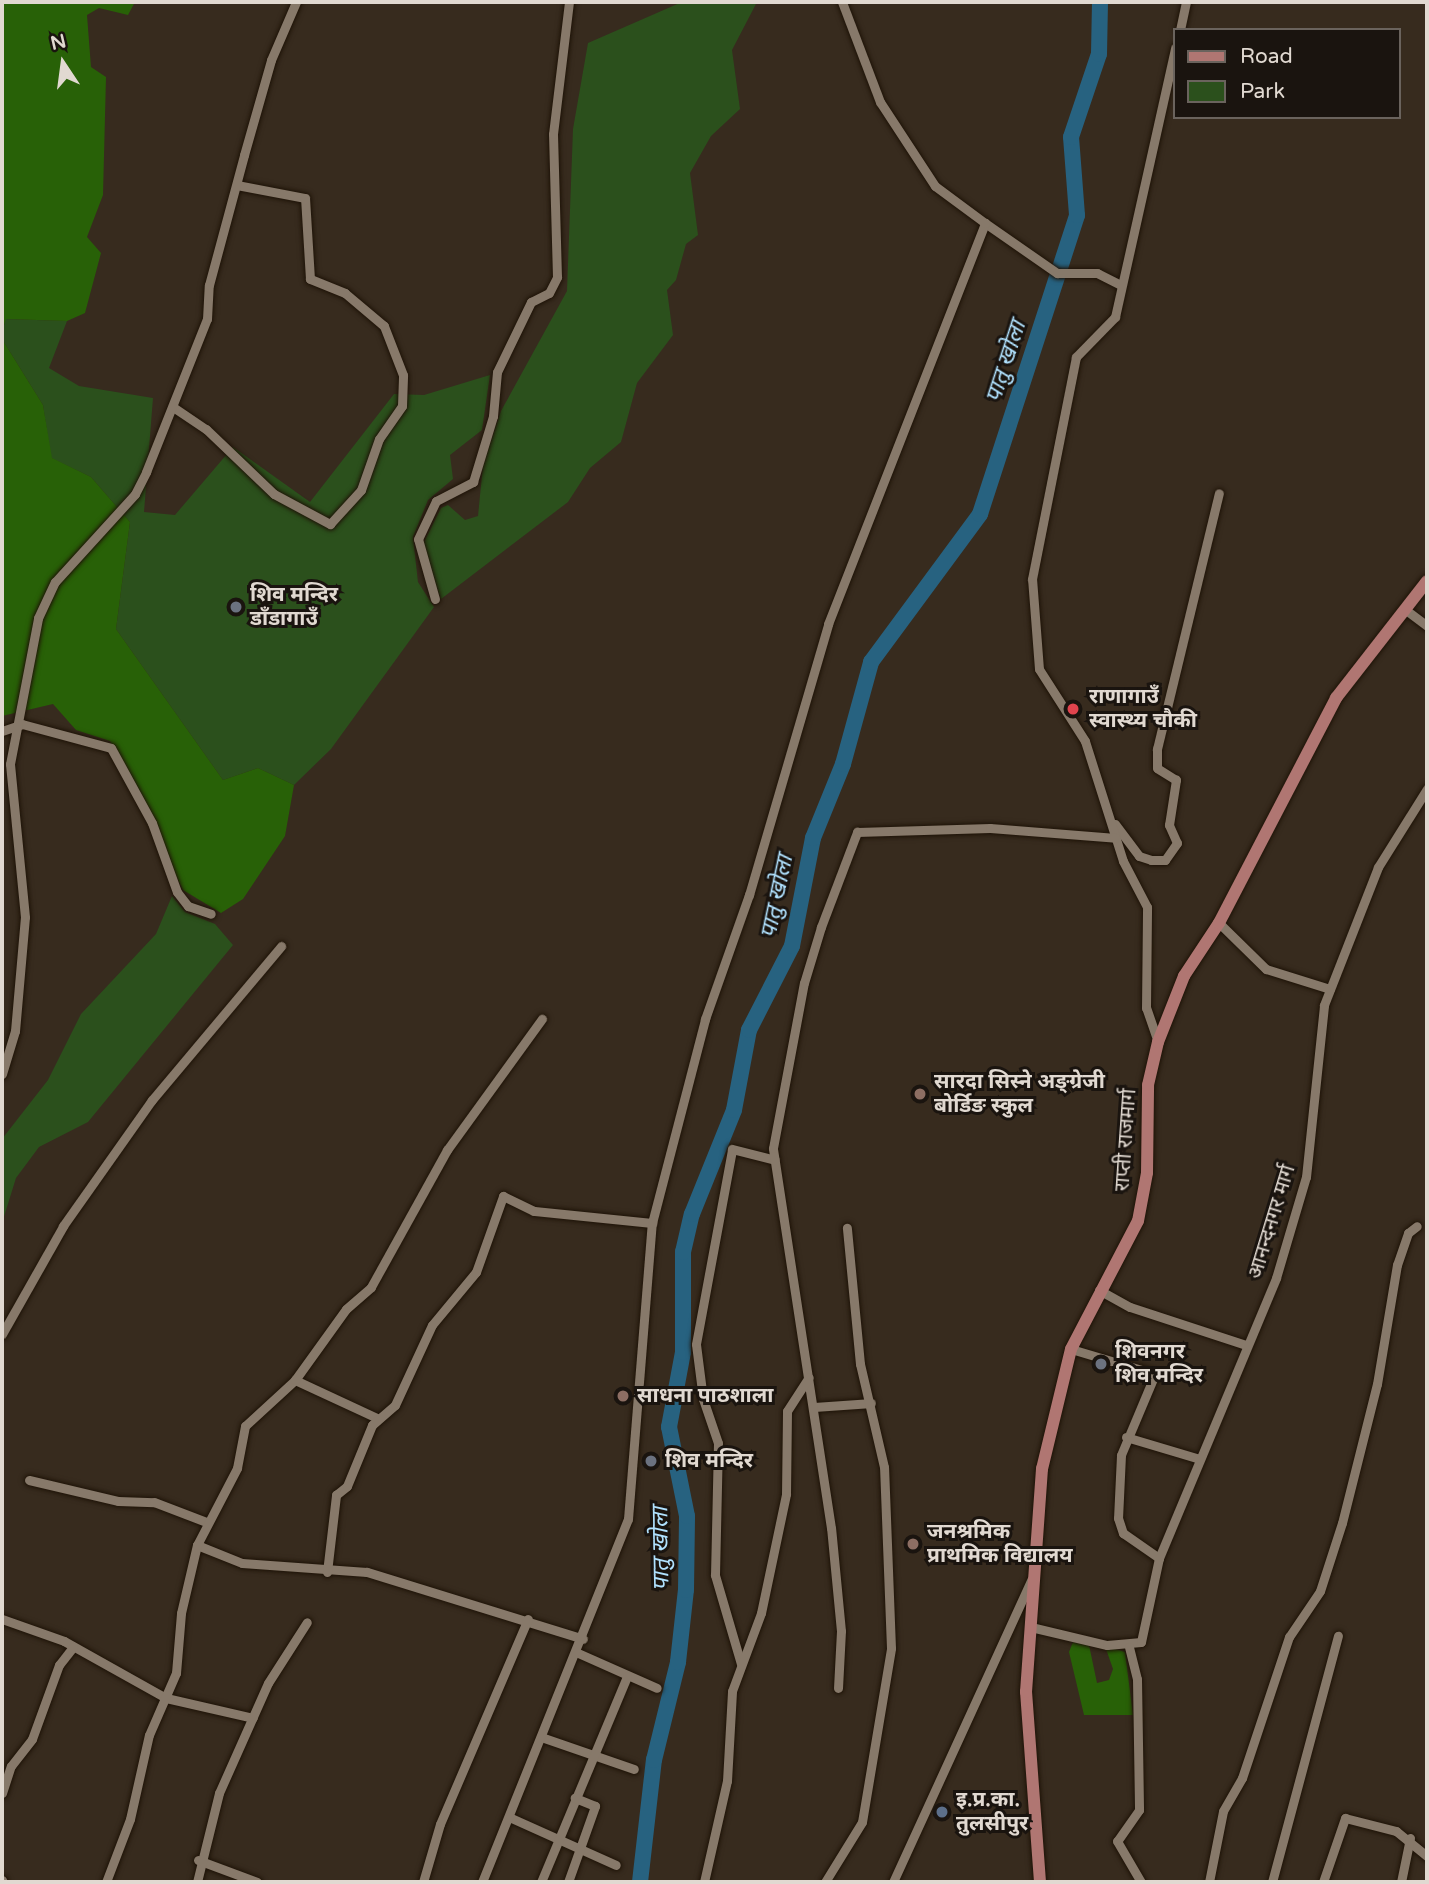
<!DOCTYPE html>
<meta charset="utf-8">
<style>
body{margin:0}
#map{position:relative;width:1429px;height:1884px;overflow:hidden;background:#372b1e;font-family:"Varela Round","Noto Sans Devanagari",sans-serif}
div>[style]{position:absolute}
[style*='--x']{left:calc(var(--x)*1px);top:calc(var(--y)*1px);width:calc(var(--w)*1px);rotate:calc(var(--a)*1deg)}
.green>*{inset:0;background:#2b501c}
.forest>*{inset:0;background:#286107}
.river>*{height:16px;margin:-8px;padding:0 8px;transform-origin:8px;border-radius:8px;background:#276280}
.roads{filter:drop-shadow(0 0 2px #1e1307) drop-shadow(0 0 2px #1e1307)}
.minor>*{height:9px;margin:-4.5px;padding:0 4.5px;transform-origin:4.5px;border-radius:4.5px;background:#87796a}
.major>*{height:12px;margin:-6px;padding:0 6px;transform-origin:6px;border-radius:6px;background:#b07672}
.dots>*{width:19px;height:19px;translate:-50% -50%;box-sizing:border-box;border:4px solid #1a140f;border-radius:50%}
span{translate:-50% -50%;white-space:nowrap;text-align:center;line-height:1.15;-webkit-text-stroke:6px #1a140f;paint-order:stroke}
.poi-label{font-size:21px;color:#e1d9d1;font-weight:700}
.left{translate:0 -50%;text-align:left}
.street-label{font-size:21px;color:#e1d9d1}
.water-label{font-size:23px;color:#b0e1fe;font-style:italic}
.frame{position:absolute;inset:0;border:4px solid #e1d9d1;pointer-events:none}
.legend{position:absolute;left:1173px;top:28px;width:228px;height:91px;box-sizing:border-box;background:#1a140f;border:2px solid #6a635d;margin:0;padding:9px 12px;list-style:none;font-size:21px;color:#e1d9d1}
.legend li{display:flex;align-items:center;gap:14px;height:35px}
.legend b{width:35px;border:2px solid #6a635d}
.north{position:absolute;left:28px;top:28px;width:70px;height:70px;-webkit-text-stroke:5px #1a140f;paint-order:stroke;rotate:347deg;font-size:19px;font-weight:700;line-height:28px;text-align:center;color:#e1d9d1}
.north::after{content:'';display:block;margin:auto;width:24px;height:32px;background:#e1d9d1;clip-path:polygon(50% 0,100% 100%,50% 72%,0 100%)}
</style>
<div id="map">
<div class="green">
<i style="clip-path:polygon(682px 2px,757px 2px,732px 50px,740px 109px,711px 136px,690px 173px,698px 235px,686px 244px,676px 280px,667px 290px,673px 335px,637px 383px,621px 442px,590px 468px,568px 502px,441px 599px,422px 546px,441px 508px,448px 505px,465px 520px,478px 516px,483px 465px,501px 411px,567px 291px,573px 129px,588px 43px)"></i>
<i style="clip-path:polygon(5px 319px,67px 321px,49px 368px,79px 386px,153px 398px,144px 512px,175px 515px,233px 447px,310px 502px,394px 394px,424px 395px,490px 375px,482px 430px,450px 455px,453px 479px,428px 500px,413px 537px,418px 582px,434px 607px,331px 749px,294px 785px,258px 768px,223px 780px,116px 629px,130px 522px,91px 477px,51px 458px,43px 405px,2px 339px)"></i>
<i style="clip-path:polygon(172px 896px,185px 912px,215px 924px,233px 945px,88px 1122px,39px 1147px,16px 1178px,2px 1223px,2px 1139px,48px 1080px,81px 1014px,156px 934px)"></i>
</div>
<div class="forest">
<i style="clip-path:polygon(2px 2px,135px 2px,128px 15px,99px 8px,87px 15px,91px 67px,106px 77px,103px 195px,87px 237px,101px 253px,85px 313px,67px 321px,6px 319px,2px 331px)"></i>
<i style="clip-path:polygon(2px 339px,43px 405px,52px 458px,91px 477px,130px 522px,116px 629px,223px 780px,258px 768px,294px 785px,285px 836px,243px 899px,221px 913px,183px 890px,110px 741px,76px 730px,53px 704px,2px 716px)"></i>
<i style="clip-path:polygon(1073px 1642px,1089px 1645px,1097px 1683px,1109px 1680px,1113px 1669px,1105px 1646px,1125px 1652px,1133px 1715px,1084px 1715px,1069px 1652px)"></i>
</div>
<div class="river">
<i style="--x:640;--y:1882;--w:123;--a:-83.5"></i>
<i style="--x:654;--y:1760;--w:101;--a:-76.2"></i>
<i style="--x:678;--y:1662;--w:72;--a:-83.7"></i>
<i style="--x:686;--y:1590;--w:74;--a:-89.2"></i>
<i style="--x:687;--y:1516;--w:91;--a:-101.4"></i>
<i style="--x:669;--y:1427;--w:76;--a:-79.4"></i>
<i style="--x:683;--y:1352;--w:100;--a:-90"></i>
<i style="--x:683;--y:1252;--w:39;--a:-77"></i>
<i style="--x:692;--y:1214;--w:112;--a:-68"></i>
<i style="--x:734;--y:1110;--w:81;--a:-79.4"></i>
<i style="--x:749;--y:1030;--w:94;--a:-62.9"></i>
<i style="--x:792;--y:946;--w:110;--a:-79"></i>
<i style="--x:813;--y:838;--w:80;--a:-67.9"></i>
<i style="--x:843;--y:764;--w:106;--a:-74.6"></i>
<i style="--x:871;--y:662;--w:184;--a:-53.6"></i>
<i style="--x:980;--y:514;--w:314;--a:-72"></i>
<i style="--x:1077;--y:215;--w:78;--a:-94.4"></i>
<i style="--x:1071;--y:137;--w:88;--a:-71.4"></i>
<i style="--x:1099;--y:54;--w:52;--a:-88.9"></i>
</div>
<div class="roads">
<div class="minor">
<i style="--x:1180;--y:30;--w:29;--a:-78"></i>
<i style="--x:985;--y:223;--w:88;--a:34.8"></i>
<i style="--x:1057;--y:273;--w:40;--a:0"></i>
<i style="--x:1097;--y:273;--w:25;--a:27"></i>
<i style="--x:173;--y:407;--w:40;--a:34"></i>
<i style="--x:206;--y:429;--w:94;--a:43.7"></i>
<i style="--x:274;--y:494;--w:64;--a:28.2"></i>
<i style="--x:330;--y:524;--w:46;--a:-47.6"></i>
<i style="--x:361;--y:490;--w:54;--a:-70.6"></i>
<i style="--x:379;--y:439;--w:40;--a:-55.1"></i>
<i style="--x:402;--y:406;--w:31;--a:-88"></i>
<i style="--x:403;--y:375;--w:53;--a:-111.2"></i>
<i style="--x:384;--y:326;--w:51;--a:-139.8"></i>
<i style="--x:345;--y:293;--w:38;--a:-158"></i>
<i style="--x:310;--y:279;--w:81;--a:-93.5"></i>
<i style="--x:305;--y:198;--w:69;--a:-169.2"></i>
<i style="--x:435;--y:599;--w:62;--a:-105.8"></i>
<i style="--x:418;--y:539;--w:42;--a:-64.7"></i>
<i style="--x:436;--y:501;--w:42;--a:-27.2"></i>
<i style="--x:473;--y:482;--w:69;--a:-73.1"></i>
<i style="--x:493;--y:416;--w:44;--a:-84.8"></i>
<i style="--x:497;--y:372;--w:78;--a:-64.1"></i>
<i style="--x:531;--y:302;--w:20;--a:-27"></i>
<i style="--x:549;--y:293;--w:18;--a:-63"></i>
<i style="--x:557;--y:277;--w:143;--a:-91.6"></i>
<i style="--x:553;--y:134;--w:133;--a:-83.1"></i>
<i style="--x:1406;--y:610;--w:26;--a:37"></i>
<i style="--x:2;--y:731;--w:21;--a:-19"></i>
<i style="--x:22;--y:724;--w:92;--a:15.1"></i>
<i style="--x:111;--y:748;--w:85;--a:61.3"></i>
<i style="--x:152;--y:823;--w:73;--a:70.1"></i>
<i style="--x:177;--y:892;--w:18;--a:52"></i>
<i style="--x:188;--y:906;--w:24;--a:19"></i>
<i style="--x:1115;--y:824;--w:40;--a:53"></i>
<i style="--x:1139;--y:856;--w:13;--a:18"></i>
<i style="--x:1151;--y:860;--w:14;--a:0"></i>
<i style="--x:1165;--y:860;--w:21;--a:-55"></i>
<i style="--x:1177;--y:843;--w:20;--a:-114"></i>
<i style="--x:1169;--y:825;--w:46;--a:-81.2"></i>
<i style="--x:1176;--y:780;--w:22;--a:-148"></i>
<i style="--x:1157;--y:768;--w:19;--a:-90"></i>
<i style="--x:1157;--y:749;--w:263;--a:-76.4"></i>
<i style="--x:1219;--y:923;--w:66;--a:44.4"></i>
<i style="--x:1266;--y:969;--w:67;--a:17.4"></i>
<i style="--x:1158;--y:1042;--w:36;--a:-109"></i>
<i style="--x:1146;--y:1008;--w:101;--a:-89.4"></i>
<i style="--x:1147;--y:907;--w:52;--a:-117.6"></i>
<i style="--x:1123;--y:861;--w:126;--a:-107.6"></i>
<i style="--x:1085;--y:741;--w:85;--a:-122.6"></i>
<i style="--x:1039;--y:669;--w:90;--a:-94.4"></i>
<i style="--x:1032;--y:579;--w:226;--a:-78.8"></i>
<i style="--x:1076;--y:357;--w:56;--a:-45.7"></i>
<i style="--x:1115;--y:317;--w:276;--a:-77.4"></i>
<i style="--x:2;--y:1074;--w:45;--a:-73.2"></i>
<i style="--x:15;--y:1031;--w:114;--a:-85"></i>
<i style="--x:25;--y:917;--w:154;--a:-95.6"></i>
<i style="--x:10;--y:764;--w:149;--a:-79.1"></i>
<i style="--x:38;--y:618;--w:40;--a:-65"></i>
<i style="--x:55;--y:582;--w:119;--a:-47.7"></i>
<i style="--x:135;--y:494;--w:25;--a:-63"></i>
<i style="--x:146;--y:472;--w:165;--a:-68.3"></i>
<i style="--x:207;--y:319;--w:34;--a:-87"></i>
<i style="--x:209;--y:285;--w:135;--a:-74.9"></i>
<i style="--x:244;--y:155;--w:99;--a:-74.1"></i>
<i style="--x:271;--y:60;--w:63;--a:-66.7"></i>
<i style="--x:1099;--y:1290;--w:35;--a:29"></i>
<i style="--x:1130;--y:1307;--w:122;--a:18.1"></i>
<i style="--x:2;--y:1334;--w:124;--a:-60.5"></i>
<i style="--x:63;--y:1226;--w:154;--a:-54.8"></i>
<i style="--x:152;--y:1100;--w:201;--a:-50"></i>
<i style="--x:1071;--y:1349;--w:88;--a:16.6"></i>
<i style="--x:1155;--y:1374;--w:88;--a:112.8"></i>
<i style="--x:1121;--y:1455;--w:63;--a:92.7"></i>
<i style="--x:1118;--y:1518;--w:16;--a:72"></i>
<i style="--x:1123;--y:1533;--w:44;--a:34.8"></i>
<i style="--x:295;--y:1380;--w:90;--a:24.9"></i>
<i style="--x:815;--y:1407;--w:56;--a:-4.1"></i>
<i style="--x:1126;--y:1437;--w:77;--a:16.6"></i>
<i style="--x:29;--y:1480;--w:91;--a:13.3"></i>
<i style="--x:118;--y:1501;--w:36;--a:2"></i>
<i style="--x:154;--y:1502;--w:56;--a:21"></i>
<i style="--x:197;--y:1545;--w:48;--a:21.8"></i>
<i style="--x:242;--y:1563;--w:125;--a:4.1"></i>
<i style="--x:367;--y:1572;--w:226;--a:17.2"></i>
<i style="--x:327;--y:1572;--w:78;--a:-83.3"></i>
<i style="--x:336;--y:1495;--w:14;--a:-39"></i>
<i style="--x:347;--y:1486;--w:66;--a:-67.7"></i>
<i style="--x:372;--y:1425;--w:30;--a:-41"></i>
<i style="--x:395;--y:1405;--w:88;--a:-65.2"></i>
<i style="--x:432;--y:1325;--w:69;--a:-50.3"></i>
<i style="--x:476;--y:1272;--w:81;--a:-70.4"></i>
<i style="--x:503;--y:1196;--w:34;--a:26"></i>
<i style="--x:534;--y:1211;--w:119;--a:5.8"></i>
<i style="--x:2;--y:1619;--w:66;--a:19.5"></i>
<i style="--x:64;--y:1641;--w:117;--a:29.2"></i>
<i style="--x:166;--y:1698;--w:89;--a:12.9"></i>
<i style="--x:1035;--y:1628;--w:74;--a:13.3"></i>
<i style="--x:1107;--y:1645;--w:34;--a:-5"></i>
<i style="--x:1141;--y:1642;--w:86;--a:-77.9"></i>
<i style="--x:1159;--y:1558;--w:303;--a:-67.3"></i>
<i style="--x:1276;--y:1278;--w:105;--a:-73.5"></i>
<i style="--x:1306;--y:1177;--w:173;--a:-84"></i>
<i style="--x:1324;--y:1005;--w:148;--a:-68.6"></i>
<i style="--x:1378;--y:867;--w:92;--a:-57.9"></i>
<i style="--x:1129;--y:1647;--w:33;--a:76"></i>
<i style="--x:1137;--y:1679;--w:131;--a:89.1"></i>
<i style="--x:1139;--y:1810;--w:38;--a:125"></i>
<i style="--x:1117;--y:1841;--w:48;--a:59.7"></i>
<i style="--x:578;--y:1653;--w:86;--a:23.9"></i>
<i style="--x:741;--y:1664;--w:93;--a:-106.3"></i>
<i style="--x:715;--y:1575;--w:132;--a:-88.7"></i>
<i style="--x:718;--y:1443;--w:46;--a:-108.8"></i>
<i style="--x:703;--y:1399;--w:55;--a:-97.3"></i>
<i style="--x:696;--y:1344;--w:198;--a:-79.5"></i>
<i style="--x:732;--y:1149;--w:44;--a:14.3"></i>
<i style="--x:838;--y:1688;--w:57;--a:-87"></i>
<i style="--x:841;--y:1631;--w:103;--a:-95.5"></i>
<i style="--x:831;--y:1528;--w:384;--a:-98.7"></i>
<i style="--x:773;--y:1148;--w:168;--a:-79.4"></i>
<i style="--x:804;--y:983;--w:59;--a:-73.1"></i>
<i style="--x:821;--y:927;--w:102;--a:-69.2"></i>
<i style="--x:857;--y:832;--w:133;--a:-1.7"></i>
<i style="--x:990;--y:828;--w:126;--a:4.5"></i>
<i style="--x:544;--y:1738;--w:95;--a:19"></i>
<i style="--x:2;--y:1793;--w:28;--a:-72"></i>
<i style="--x:11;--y:1766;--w:34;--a:-52"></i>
<i style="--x:32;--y:1739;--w:79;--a:-70"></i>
<i style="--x:59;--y:1665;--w:23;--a:-52"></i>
<i style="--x:509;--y:1817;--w:117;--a:24.2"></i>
<i style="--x:198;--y:1860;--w:63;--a:20.4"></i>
<i style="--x:2;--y:1880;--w:2;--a:63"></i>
<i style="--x:106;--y:1882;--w:67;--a:-69.1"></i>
<i style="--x:130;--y:1819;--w:86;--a:-77.3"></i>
<i style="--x:149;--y:1735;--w:68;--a:-66.5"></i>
<i style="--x:176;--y:1673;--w:60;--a:-85.2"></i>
<i style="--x:181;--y:1613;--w:70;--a:-76.8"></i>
<i style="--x:197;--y:1545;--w:87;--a:-62.5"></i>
<i style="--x:237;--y:1468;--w:43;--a:-79.2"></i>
<i style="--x:245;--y:1426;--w:68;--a:-42.6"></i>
<i style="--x:295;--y:1380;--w:87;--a:-54.3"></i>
<i style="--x:346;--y:1309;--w:33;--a:-41"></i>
<i style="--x:371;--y:1287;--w:157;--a:-61"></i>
<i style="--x:447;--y:1150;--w:162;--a:-54.1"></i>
<i style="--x:197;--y:1882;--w:92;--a:-76.1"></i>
<i style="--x:219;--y:1793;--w:120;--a:-66"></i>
<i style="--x:268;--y:1683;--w:72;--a:-57.4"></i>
<i style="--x:423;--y:1882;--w:60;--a:-73.7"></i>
<i style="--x:440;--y:1824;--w:223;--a:-66.8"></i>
<i style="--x:482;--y:1882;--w:391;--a:-68.1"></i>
<i style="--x:628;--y:1519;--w:297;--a:-85.4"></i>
<i style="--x:652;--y:1223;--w:211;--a:-75.4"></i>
<i style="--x:705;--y:1019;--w:132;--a:-70.5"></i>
<i style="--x:749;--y:895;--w:282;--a:-73.7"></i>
<i style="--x:828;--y:624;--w:431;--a:-68.6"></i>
<i style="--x:985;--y:223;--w:62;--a:-143.5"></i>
<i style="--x:935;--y:186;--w:100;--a:-123.2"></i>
<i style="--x:880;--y:102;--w:107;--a:-110.8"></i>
<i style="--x:541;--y:1882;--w:223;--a:-67.3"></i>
<i style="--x:568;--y:1882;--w:81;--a:-70.4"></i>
<i style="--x:595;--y:1806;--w:22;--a:-158"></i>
<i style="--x:704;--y:1882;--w:104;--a:-77.2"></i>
<i style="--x:727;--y:1781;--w:90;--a:-86.8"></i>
<i style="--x:732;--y:1691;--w:83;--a:-69.6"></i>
<i style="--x:761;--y:1613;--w:122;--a:-78.1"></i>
<i style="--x:786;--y:1494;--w:83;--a:-89.3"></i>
<i style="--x:787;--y:1411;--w:40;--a:-57.1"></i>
<i style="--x:825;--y:1882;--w:70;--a:-58.3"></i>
<i style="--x:862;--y:1822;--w:176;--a:-80.5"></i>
<i style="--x:891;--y:1648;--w:181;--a:-92.2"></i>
<i style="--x:884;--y:1467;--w:106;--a:-103.1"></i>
<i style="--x:860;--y:1364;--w:137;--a:-95.5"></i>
<i style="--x:893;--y:1882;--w:333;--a:-65.4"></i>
<i style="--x:1209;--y:1882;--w:72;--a:-78.8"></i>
<i style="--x:1223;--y:1811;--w:38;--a:-60"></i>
<i style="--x:1242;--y:1778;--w:149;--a:-71.6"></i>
<i style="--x:1289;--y:1637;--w:55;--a:-56"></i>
<i style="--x:1320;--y:1591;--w:71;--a:-72.1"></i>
<i style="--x:1342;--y:1523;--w:143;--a:-75.9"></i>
<i style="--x:1377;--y:1384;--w:121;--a:-80.5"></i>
<i style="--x:1397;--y:1265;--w:34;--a:-71"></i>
<i style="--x:1408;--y:1233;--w:11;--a:-38"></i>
<i style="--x:1272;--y:1882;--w:255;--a:-75"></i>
<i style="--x:1323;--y:1882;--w:68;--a:-71"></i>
<i style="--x:1345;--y:1818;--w:53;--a:14.3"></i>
<i style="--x:1396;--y:1831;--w:40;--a:39"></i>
<i style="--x:1401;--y:1882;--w:45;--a:-78.4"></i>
</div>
<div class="major">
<i style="--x:1040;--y:1882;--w:191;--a:-94.2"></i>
<i style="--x:1026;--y:1692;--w:224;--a:-85.9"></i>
<i style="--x:1042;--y:1469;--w:123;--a:-76.4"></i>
<i style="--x:1071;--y:1349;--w:144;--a:-62.4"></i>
<i style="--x:1138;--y:1221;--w:49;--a:-79.4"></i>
<i style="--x:1147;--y:1173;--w:88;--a:-89.3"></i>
<i style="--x:1148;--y:1085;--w:44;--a:-76.9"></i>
<i style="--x:1158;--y:1042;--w:71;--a:-68.5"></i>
<i style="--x:1184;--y:976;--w:64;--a:-56.6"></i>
<i style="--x:1219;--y:923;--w:254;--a:-62.5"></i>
<i style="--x:1336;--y:698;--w:148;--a:-52.1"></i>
</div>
</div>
<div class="dots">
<i style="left:236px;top:607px;background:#6b7280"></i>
<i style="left:1073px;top:709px;background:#e0444e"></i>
<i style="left:920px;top:1094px;background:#8d6e63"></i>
<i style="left:1101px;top:1364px;background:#6b7280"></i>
<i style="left:623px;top:1396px;background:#8d6e63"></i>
<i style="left:651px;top:1461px;background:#6b7280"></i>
<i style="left:913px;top:1544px;background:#8d6e63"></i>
<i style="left:942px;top:1812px;background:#5c6f8a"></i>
</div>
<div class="poi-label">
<span class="left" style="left:250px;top:607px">शिव मन्दिर<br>डाँडागाउँ</span>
<span class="left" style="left:1089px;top:709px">राणागाउँ<br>स्वास्थ्य चौकी</span>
<span class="left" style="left:934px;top:1094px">सारदा सिस्ने अङ्ग्रेजी<br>बोर्डिङ स्कुल</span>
<span class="left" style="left:1115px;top:1364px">शिवनगर<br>शिव मन्दिर</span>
<span class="left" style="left:637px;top:1396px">साधना पाठशाला</span>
<span class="left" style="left:665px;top:1461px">शिव मन्दिर</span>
<span class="left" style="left:927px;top:1544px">जनश्रमिक<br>प्राथमिक विद्यालय</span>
<span class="left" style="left:956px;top:1812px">इ.प्र.का.<br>तुलसीपुर</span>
</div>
<div class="street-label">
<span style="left:1126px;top:1140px;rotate:-86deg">राप्ती राजमार्ग</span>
<span style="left:1272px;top:1222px;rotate:-73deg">आनन्दनगर मार्ग</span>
</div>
<div class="water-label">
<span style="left:1006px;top:362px;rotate:-72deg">पातु खोला</span>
<span style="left:777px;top:897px;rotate:-78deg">पातु खोला</span>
<span style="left:661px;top:1549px;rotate:-91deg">पातु खोला</span>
</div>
<div class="frame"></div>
<ul class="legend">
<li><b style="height:9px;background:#b07672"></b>Road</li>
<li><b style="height:19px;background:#2b501c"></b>Park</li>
</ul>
<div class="north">N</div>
</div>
